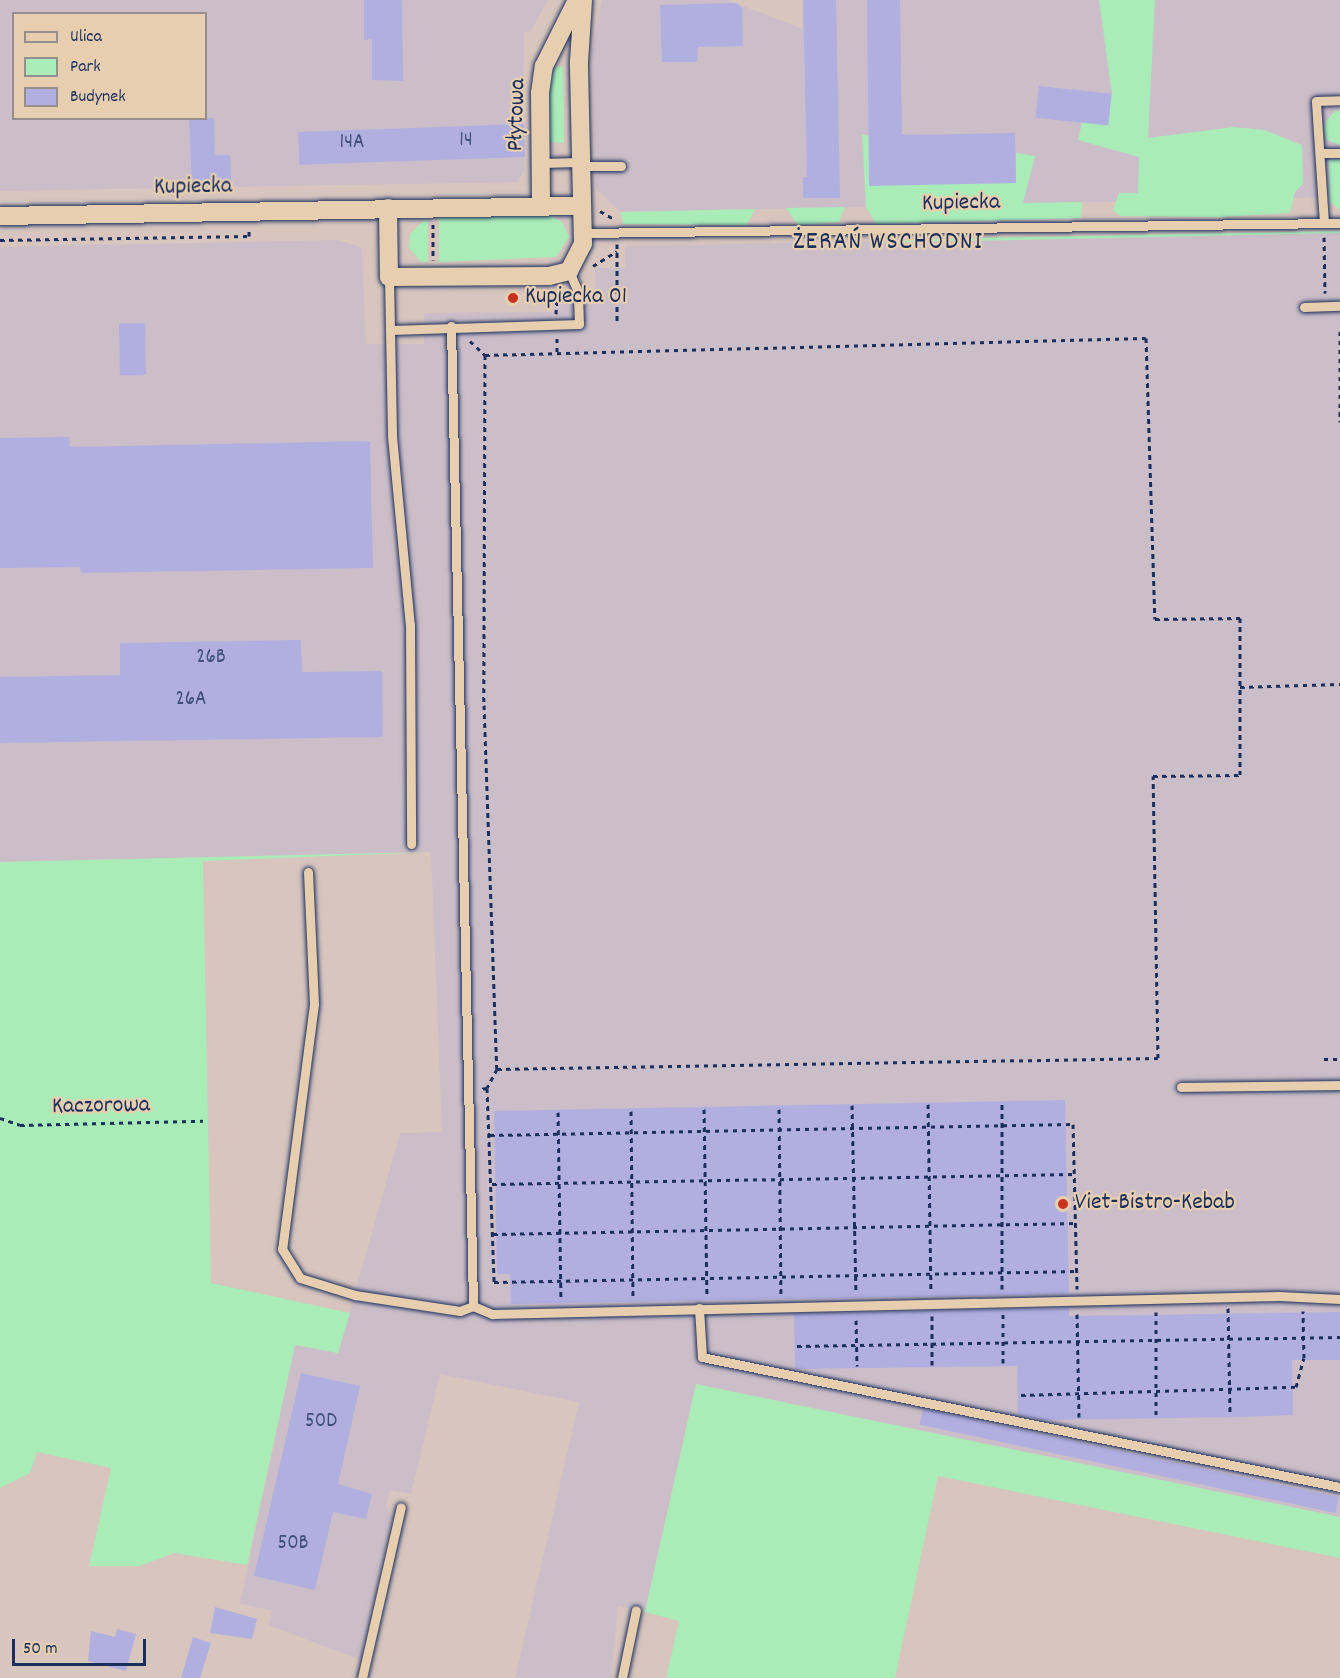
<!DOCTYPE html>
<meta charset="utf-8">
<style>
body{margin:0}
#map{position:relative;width:1340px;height:1678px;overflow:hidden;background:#d7c5be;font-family:Dekko,sans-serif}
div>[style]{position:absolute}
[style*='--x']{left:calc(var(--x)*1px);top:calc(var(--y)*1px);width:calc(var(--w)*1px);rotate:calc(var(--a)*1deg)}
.built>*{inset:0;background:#ccbec8}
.green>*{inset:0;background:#a9ecb7}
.building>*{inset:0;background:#b1afe0;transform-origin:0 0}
.path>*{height:3px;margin-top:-1.5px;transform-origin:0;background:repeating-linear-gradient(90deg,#1b2f5e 0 4.5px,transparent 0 9px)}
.roads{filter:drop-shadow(0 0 2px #1b2f5e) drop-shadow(0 0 2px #1b2f5e)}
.lane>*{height:9px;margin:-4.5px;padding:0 4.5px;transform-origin:4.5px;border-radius:4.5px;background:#e7ceaf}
.street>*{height:18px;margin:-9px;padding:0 9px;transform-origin:9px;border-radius:9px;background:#e7ceaf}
.dots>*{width:16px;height:16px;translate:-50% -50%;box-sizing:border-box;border:3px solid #e7ceaf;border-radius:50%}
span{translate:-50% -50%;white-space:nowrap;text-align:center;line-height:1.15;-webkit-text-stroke:4.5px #e7ceaf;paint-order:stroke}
.number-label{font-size:21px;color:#404f7e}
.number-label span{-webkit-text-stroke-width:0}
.street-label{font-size:24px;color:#1b2f5e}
.poi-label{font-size:24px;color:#1b2f5e}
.left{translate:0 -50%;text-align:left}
.neighbourhood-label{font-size:26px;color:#1b2f5e;letter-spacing:1.5px}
.legend{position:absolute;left:12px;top:12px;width:195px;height:108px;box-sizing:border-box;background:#e7ceaf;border:2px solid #958e8f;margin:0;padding:8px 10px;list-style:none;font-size:18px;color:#1b2f5e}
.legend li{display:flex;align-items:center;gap:12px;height:30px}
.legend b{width:30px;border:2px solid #958e8f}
.scale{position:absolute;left:12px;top:1639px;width:134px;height:27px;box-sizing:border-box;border:3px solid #1b2f5e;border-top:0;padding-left:8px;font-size:18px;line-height:21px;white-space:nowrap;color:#1b2f5e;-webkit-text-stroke:4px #e7ceaf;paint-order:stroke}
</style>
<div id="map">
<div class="built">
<i style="clip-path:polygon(evenodd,0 0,548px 0,531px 31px,524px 33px,524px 172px,518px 182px,0 191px,0 0,14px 14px,206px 14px,206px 118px,14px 118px,14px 14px)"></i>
<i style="clip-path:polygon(602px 0,727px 0,803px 29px,803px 0,1340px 0,1340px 197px,621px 212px,596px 189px,592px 51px)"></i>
<i style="clip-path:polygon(1340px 233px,1340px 1517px,696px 1384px,645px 1612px,618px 1606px,611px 1678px,515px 1678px,579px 1402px,440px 1374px,411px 1494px,390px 1490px,386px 1506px,392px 1516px,360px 1660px,269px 1625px,272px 1610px,240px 1604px,295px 1345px,338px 1353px,400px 1133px,442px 1132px,431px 852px,0 862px,0 247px,339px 240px,362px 248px,366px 344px,424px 344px,424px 313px,553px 312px,554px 293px,596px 292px,595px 268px,625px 268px,625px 246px)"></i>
</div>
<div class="green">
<i style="clip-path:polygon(1099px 0,1155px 0,1148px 138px,1234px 127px,1264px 130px,1302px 145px,1303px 184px,1295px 192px,1290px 213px,1221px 217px,1120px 216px,1113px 210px,1119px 193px,1138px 193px,1139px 157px,1078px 140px,1082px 122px,1112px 94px)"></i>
<i style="clip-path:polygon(557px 66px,563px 67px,564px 143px,549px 142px,548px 80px)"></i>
<i style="clip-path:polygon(1335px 111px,1340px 111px,1340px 145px,1327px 140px,1324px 132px,1326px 121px)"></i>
<i style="clip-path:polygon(862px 134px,1016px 183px,1016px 153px,1035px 156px,1023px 203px,1082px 202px,1081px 218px,876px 224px,866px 207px)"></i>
<i style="clip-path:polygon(1340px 159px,1340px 210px,1330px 202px,1329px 160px)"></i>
<i style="clip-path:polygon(845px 207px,839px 222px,798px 225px,786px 208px)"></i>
<i style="clip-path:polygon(755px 209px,747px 225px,623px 224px,621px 212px)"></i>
<i style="clip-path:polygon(547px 214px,562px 222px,569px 237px,556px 257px,439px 262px,439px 215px)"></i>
<i style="clip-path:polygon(428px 216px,428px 262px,421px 262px,409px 248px,410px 234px)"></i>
<i style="clip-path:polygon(1340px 231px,1340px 233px,872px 243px,917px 239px)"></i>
<i style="clip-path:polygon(431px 852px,203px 861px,211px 1283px,350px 1313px,338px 1353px,295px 1345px,247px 1565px,174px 1553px,140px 1566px,89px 1566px,111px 1468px,37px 1452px,30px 1473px,0 1488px,0 862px)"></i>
<i style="clip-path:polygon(696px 1384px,1340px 1517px,1340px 1558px,938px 1476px,895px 1678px,666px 1678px,679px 1621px,645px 1612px)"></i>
</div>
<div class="building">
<i style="clip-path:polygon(364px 0,402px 0,403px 81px,372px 80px,372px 39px,364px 40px)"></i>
<i style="clip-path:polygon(803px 0,836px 0,840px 198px,803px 198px,803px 177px,807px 177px)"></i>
<i style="clip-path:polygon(867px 0,900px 0,902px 135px,1015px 133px,1016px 183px,869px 186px)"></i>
<i style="clip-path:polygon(737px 3px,742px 8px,743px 46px,698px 47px,697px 62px,662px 62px,660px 5px)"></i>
<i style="left:1039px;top:86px;width:73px;height:32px;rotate:6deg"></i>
<i style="clip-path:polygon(189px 118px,214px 118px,215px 155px,230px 155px,232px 188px,192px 188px)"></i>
<i style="left:524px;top:124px;width:33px;height:226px;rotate:88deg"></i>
<i style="left:145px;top:323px;width:52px;height:26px;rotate:89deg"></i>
<i style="clip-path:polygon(69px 437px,70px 447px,370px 441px,373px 568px,81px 573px,80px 567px,0 568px,0 438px)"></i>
<i style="clip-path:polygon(301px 640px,302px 672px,382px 671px,383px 737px,0 743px,0 677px,120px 675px,120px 643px)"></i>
<i style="clip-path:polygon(1065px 1100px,1069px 1294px,511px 1304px,510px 1274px,497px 1274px,494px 1111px)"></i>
<i style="clip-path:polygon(1069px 1308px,1069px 1316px,1340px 1312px,1340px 1360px,1292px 1360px,1293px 1415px,1241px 1417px,1044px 1420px,1018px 1415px,1017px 1366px,795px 1369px,794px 1314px)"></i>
<i style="clip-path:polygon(301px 1373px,360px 1386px,338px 1484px,372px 1494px,366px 1519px,333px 1512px,315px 1590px,254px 1576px)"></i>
<i style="left:923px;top:1409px;width:425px;height:16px;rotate:12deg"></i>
<i style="clip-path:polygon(215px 1607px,257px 1619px,252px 1639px,210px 1633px)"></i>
<i style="clip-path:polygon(117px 1629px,136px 1634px,126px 1671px,88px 1661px,91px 1631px,115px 1637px)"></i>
<i style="clip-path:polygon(193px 1637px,211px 1643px,200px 1678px,181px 1678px)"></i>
</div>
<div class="path">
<i style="--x:600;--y:211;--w:14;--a:30"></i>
<i style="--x:433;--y:224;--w:36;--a:90"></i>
<i style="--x:1324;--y:237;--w:56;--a:89"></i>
<i style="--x:0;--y:240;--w:249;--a:-0.9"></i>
<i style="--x:249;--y:236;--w:6;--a:-90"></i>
<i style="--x:617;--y:244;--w:79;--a:90"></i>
<i style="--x:593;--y:266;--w:28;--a:-32"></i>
<i style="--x:556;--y:314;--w:21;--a:-87"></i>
<i style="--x:1340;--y:331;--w:91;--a:90"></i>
<i style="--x:557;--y:338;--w:15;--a:90"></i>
<i style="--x:470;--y:341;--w:21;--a:43"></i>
<i style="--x:485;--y:355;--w:350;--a:90.2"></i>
<i style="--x:484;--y:705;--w:364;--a:88"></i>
<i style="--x:497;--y:1069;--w:21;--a:118"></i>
<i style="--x:487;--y:1088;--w:8;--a:173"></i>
<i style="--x:485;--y:355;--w:661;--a:-1.47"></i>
<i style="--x:1146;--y:338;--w:281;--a:88.2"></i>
<i style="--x:1155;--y:619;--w:85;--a:-0.7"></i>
<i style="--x:1240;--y:618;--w:69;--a:90"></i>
<i style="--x:1324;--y:1059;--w:16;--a:0"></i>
<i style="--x:497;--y:1069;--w:661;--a:-0.95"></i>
<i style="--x:1158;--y:1058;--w:282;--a:-91"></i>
<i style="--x:1153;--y:776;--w:87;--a:-0.7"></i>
<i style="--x:1240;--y:775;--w:88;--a:-90"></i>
<i style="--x:1240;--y:687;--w:100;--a:-1.7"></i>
<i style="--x:487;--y:1088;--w:194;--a:87.9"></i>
<i style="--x:494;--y:1282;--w:583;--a:-1.08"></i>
<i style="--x:928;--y:1104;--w:187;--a:89.1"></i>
<i style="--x:852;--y:1105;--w:187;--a:88.8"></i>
<i style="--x:704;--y:1109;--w:187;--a:89.1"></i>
<i style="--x:779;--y:1109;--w:187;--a:89.4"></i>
<i style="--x:631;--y:1111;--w:187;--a:89.4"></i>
<i style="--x:558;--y:1112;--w:188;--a:89.1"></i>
<i style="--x:0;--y:1118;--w:21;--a:19"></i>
<i style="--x:20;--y:1125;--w:183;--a:-1.3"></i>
<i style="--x:490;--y:1135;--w:583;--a:-1.08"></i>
<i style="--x:1073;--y:1124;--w:165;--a:88.6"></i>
<i style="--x:492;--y:1184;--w:582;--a:-0.98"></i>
<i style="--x:493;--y:1234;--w:583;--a:-1.08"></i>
<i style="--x:1002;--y:1289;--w:187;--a:-90"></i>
<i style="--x:1228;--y:1308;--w:107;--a:88.9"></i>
<i style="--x:1003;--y:1314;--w:49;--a:90"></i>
<i style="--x:1077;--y:1314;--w:103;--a:88.9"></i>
<i style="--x:932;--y:1316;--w:49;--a:90"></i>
<i style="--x:856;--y:1320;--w:46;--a:88.8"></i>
<i style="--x:797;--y:1346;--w:543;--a:-0.95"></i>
<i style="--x:1021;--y:1395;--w:275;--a:-1.7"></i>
<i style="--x:1296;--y:1387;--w:30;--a:-75"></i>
<i style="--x:1304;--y:1358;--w:47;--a:-91.2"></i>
<i style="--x:1156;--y:1415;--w:103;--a:-90"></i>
</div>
<div class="roads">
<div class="lane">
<i style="--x:1321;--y:153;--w:19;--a:0"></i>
<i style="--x:540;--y:163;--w:40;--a:-1.4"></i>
<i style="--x:580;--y:166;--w:41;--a:0"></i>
<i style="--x:1324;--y:223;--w:122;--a:-93.8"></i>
<i style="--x:1316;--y:101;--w:24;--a:-2"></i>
<i style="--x:582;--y:233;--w:758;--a:-0.76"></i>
<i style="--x:389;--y:277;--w:159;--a:88.9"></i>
<i style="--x:392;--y:436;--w:190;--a:84.6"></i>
<i style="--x:410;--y:625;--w:219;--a:89.7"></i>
<i style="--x:1304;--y:307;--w:36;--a:-2"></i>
<i style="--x:451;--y:326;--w:980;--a:88.71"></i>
<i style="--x:473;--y:1306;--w:21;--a:23"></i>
<i style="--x:492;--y:1314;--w:787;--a:-1.31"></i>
<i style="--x:1279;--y:1296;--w:61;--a:2.8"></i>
<i style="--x:390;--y:330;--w:189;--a:-1.8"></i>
<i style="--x:579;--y:324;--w:32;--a:-92"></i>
<i style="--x:578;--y:292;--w:23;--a:-113"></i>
<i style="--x:308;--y:872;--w:132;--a:87.4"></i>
<i style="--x:314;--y:1004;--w:247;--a:97.4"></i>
<i style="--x:282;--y:1249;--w:34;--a:58"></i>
<i style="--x:300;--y:1278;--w:58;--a:17.2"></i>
<i style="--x:355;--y:1295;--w:106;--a:8.7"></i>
<i style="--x:460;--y:1311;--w:14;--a:-21"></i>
<i style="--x:1181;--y:1087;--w:159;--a:-0.7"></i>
<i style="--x:699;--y:1308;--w:49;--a:86.5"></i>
<i style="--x:702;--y:1357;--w:651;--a:11.52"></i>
<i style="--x:362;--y:1678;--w:175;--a:-77.2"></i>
<i style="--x:622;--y:1678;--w:69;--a:-78.4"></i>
</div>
<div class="street">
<i style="--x:541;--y:204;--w:111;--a:-90.5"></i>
<i style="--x:540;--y:93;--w:27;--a:-82"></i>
<i style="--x:544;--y:66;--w:74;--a:-63.4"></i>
<i style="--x:388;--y:208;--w:69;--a:89.2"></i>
<i style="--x:389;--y:277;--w:160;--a:-0.4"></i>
<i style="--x:549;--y:276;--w:21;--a:-14"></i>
<i style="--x:569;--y:271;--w:30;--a:-63"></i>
<i style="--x:583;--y:244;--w:182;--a:-91.3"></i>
<i style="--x:579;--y:62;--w:62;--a:-86.3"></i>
<i style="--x:0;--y:216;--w:581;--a:-0.99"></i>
</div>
</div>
<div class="dots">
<i style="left:513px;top:298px;background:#c8321e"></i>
<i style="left:1063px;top:1204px;background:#c8321e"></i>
</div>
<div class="number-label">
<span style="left:466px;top:141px">14</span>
<span style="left:352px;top:143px">14A</span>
<span style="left:211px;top:658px">26B</span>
<span style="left:191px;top:700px">26A</span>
<span style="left:321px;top:1422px">50D</span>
<span style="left:293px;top:1544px">50B</span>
</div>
<div class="street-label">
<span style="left:518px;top:115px;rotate:-88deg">Płytowa</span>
<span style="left:193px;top:188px;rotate:-1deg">Kupiecka</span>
<span style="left:961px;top:204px;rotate:-1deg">Kupiecka</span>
<span style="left:101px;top:1107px;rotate:-1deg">Kaczorowa</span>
</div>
<div class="poi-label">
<span class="left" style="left:525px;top:298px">Kupiecka 01</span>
<span class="left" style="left:1075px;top:1204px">Viet-Bistro-Kebab</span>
</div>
<div class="neighbourhood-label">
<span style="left:888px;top:243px">ŻERAŃ WSCHODNI</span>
</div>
<ul class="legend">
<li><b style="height:8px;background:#e7ceaf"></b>Ulica</li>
<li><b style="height:16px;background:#a9ecb7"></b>Park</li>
<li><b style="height:16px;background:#b1afe0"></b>Budynek</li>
</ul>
<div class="scale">50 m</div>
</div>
